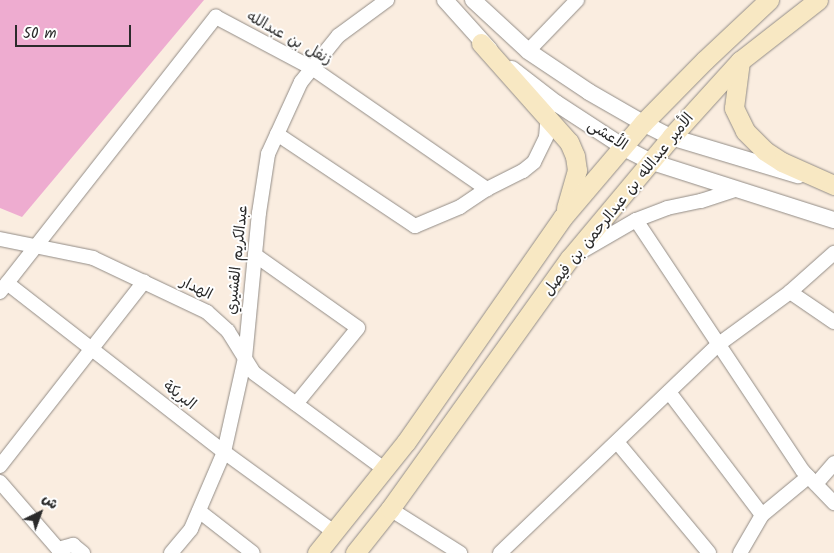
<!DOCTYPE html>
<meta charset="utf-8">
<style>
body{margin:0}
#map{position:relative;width:834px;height:553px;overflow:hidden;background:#faede0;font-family:Kalam,"Playpen Sans Arabic",sans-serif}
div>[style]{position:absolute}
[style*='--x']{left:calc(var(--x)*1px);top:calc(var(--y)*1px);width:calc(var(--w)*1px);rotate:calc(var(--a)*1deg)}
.building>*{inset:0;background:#eeacd0}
.roads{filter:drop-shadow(0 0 1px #928c86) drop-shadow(0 0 1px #928c86)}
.minor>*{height:14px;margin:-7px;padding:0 7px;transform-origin:7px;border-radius:7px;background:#fff}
.tertiary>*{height:16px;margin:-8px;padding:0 8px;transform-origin:8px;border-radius:8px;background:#fff}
.secondary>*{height:19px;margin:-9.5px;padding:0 9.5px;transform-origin:9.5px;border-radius:9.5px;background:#f8e8c3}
span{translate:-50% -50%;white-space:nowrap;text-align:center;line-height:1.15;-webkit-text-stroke:4px #fff;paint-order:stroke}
.street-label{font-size:15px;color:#2b2b2b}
.north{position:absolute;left:15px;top:488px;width:50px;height:50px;-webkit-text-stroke:4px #fff;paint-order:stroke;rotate:42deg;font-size:14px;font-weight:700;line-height:20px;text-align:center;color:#2b2b2b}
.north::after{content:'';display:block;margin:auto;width:18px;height:22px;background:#2b2b2b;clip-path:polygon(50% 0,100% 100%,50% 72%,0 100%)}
.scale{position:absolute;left:15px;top:25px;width:116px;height:22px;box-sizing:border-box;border:2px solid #2b2b2b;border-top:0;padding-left:6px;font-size:15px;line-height:18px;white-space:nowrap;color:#2b2b2b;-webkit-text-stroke:4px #fff;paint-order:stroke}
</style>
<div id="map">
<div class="building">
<i style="clip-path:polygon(0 0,204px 0,22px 217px,0 208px)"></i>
</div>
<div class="roads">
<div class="minor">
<i style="--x:528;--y:51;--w:71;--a:-46.1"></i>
<i style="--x:277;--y:134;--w:166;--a:33.7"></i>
<i style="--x:415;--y:226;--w:49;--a:-22.9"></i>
<i style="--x:460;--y:207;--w:32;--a:-34"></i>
<i style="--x:487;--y:189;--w:40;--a:-26.6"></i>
<i style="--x:523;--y:171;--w:14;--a:-39"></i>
<i style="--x:534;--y:162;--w:28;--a:-64"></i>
<i style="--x:546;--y:137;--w:24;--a:-85"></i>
<i style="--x:636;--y:220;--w:301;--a:56.4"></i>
<i style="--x:803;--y:471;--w:45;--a:45.9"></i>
<i style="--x:0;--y:239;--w:95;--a:11.5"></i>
<i style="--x:93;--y:258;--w:126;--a:25.3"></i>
<i style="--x:207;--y:312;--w:28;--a:42"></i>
<i style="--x:228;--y:331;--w:49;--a:58.2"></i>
<i style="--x:254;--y:373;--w:162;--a:36.4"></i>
<i style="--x:579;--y:253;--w:66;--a:-30.1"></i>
<i style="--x:636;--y:220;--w:33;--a:-21"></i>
<i style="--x:667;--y:208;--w:35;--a:-12"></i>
<i style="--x:701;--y:201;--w:36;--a:-18"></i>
<i style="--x:255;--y:255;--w:126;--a:35.3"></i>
<i style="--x:358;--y:328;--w:98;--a:129.2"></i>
<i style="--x:7;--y:283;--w:275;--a:37.9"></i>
<i style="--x:224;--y:452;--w:136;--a:36"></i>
<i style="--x:0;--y:292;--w:350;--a:-51.9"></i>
<i style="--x:216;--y:17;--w:109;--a:28"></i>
<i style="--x:312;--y:68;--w:213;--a:34.7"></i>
<i style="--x:790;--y:292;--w:53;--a:34.3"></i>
<i style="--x:669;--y:392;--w:154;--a:52.9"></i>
<i style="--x:617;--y:442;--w:144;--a:50.3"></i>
<i style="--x:0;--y:466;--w:234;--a:-52"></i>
<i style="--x:0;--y:482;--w:89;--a:49.1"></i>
<i style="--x:58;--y:549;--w:16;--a:-15"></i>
<i style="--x:73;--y:545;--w:13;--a:39"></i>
<i style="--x:816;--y:484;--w:28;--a:-49"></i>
<i style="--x:390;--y:509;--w:83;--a:32.2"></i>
<i style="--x:199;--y:511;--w:68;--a:37.9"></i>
<i style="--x:171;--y:553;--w:31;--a:-50"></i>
<i style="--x:191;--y:529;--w:84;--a:-66.8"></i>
<i style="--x:224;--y:452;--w:96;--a:-77.4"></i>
<i style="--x:245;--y:358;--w:146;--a:-84.5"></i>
<i style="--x:259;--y:213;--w:60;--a:-81.3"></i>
<i style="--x:268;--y:154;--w:79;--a:-65.4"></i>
<i style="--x:301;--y:82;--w:59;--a:-51.2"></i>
<i style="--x:338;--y:36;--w:61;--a:-36.3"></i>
<i style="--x:500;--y:553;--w:303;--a:-43.7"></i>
<i style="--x:719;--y:344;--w:88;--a:-36.2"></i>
<i style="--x:790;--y:292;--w:59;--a:-41.6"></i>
<i style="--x:740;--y:553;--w:44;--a:-59.9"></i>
<i style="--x:762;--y:515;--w:60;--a:-39.6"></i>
</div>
<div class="tertiary">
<i style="--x:445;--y:0;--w:67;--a:48"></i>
<i style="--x:473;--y:0;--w:75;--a:42.8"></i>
<i style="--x:528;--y:51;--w:73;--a:33.9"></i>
<i style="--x:589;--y:92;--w:62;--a:29.9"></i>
<i style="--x:643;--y:123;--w:31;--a:27"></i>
<i style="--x:671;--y:137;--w:133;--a:16.7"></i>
<i style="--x:512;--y:69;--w:56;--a:37.7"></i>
<i style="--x:556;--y:103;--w:86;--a:33.1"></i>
<i style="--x:628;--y:150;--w:27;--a:27"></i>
<i style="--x:652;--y:162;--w:191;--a:17.7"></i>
</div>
<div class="secondary">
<i style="--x:481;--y:43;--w:132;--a:48.4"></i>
<i style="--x:569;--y:142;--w:15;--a:67"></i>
<i style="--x:575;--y:156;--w:14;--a:82"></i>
<i style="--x:577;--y:170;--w:40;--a:106"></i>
<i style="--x:740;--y:61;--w:47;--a:97.3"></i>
<i style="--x:734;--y:108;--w:25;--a:64"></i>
<i style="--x:745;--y:131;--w:28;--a:45"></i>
<i style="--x:765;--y:151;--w:20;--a:33"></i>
<i style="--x:782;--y:162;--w:57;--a:23.9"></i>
<i style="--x:317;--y:553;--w:142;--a:-51.3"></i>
<i style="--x:406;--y:442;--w:274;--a:-55.1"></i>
<i style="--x:563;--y:217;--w:123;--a:-49.6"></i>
<i style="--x:643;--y:123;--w:88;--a:-45.5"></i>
<i style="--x:705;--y:60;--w:88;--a:-43.2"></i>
<i style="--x:355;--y:553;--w:56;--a:-51.5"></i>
<i style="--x:390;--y:509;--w:309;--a:-54.4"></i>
<i style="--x:570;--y:258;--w:158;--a:-50.1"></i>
<i style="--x:671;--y:137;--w:103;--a:-47.8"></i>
<i style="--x:740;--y:61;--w:99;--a:-38"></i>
</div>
</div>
<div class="street-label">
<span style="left:289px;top:39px;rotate:29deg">زنفل بن عبدالله</span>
<span style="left:607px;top:136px;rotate:32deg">الأعشى</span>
<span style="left:619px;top:205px;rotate:-51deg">الأمير عبدالله بن عبدالرحمن بن فيصل</span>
<span style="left:238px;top:260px;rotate:-84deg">عبدالكريم القشيري</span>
<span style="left:196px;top:289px;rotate:26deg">الهدار</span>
<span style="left:179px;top:396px;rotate:38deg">البريكة</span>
</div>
<div class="north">ش</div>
<div class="scale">50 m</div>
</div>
